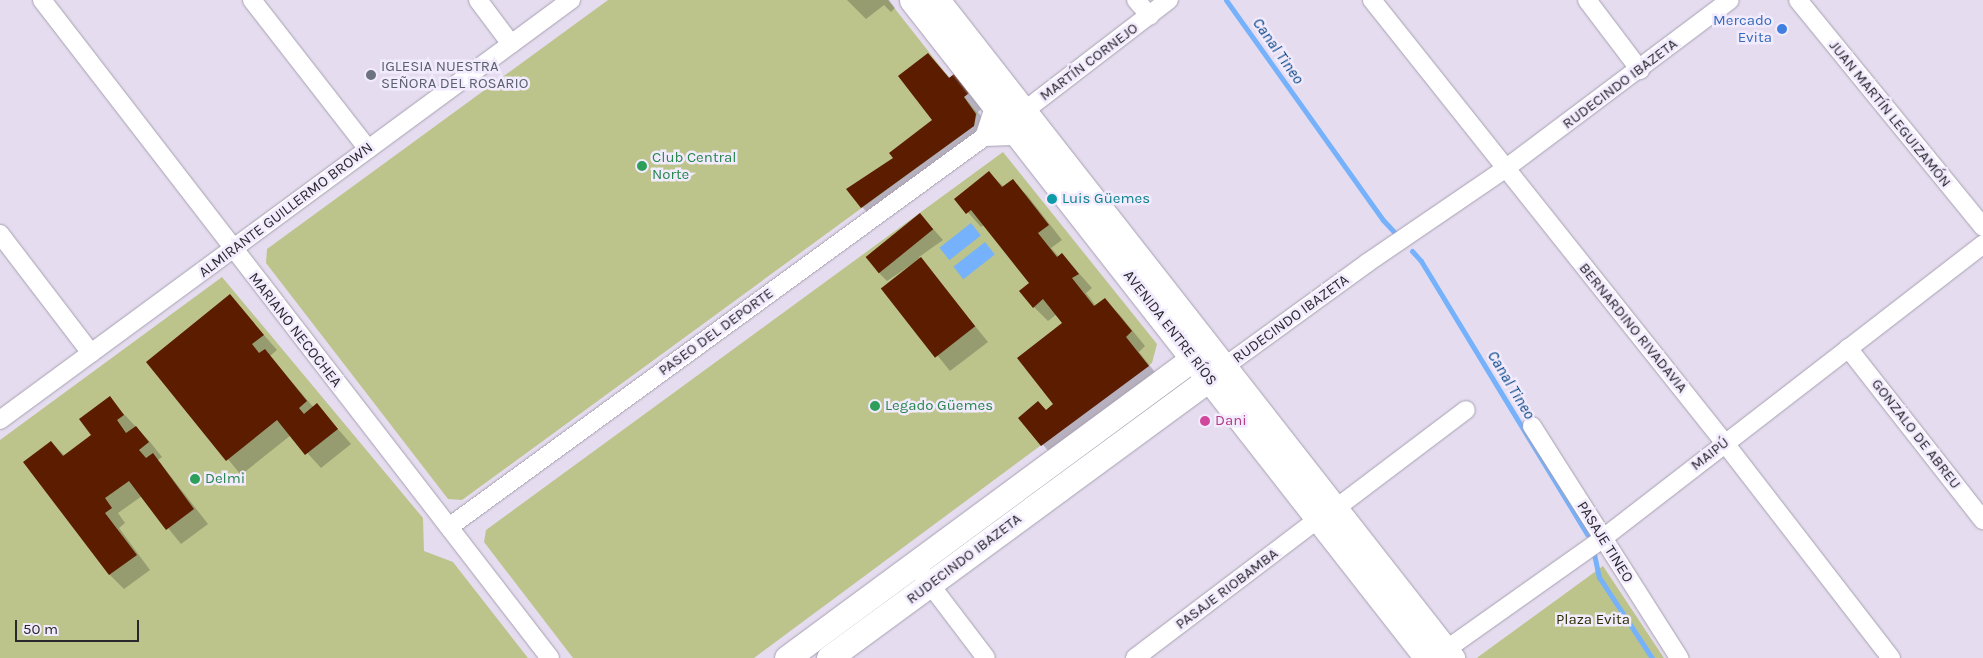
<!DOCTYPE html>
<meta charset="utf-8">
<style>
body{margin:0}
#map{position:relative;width:1983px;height:658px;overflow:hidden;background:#e5ddef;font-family:Karla,sans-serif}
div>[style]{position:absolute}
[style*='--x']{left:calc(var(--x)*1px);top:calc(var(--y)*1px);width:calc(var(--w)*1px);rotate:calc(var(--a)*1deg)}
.green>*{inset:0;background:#bcc48c}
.water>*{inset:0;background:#76b1fb;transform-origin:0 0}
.shadow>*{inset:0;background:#0003}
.stream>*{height:5px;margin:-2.5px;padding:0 2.5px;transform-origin:2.5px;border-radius:2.5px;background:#76b1fb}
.building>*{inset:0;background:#5b1c00;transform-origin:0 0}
.roads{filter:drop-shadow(0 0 1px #a7a0b1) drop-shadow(0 0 1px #a7a0b1)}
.street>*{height:18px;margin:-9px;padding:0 9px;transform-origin:9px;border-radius:9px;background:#fff}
.secondary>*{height:25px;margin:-12.5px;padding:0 12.5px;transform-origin:12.5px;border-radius:12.5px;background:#fff}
.dots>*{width:14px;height:14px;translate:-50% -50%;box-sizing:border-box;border:2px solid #f2ebfd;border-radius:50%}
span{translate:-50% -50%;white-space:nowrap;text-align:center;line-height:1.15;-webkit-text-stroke:5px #f2ebfd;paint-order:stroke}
.shop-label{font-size:15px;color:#366cbe}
.right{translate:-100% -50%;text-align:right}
.street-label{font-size:15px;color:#2a272d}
.worship-label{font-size:15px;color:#5b616d}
.left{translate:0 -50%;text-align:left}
.leisure-label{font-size:15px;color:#27864d}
.culture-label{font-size:15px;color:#0d838f}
.hotel-label{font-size:15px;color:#b23c85}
.park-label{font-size:15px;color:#2b2f04}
.water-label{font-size:16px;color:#054586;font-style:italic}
.scale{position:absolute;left:15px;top:620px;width:124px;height:22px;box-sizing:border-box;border:2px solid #2a272d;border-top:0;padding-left:6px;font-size:15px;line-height:18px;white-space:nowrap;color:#2a272d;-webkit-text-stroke:4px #f2ebfd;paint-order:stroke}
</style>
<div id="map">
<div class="green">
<i style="clip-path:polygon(608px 0,888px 0,977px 113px,974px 126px,462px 500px,448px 499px,266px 263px,267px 249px)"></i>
<i style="clip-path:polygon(1003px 152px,1157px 344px,1152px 363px,754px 658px,573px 658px,484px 542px,486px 530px)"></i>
<i style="clip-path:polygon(222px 277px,423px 518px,424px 551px,453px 562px,528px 658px,0 658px,0 440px)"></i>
<i style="clip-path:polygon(1603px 566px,1664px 658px,1477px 658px,1478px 657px)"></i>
</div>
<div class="water">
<i style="left:971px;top:223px;width:16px;height:40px;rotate:52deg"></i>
<i style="left:985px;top:242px;width:16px;height:40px;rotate:52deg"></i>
</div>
<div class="shadow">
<i style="clip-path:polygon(847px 0,889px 0,895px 8px,891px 12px,884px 5px,866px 19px)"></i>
<i style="clip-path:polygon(928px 54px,951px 79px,954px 76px,983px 108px,978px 112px,990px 129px,876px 221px,862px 207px,895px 159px,934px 121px)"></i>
<i style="clip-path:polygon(989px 173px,1004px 187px,1012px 181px,1027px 195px,1062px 240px,1051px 248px,1059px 257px,1062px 254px,1092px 288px,1086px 293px,1096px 306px,1104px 300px,1119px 314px,1145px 346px,1139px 352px,1162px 381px,1056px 460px,1020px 418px,1047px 412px,1055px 405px,1064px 323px,1057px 314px,1048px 321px,1034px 307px,1030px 283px,984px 225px,981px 227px,956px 199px)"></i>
<i style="clip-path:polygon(920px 214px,943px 240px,919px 257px,988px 342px,950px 371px,883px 288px,917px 261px,887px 281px,876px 270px)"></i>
<i style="clip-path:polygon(230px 296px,277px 350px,270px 356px,314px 408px,317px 405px,351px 444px,321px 468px,291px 435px,241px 475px,148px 362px)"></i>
<i style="clip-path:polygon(109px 398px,150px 442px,162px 457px,158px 460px,208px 524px,181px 544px,142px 496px,118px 513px,125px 523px,119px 528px,150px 570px,124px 589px,110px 575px,25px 462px,51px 442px,65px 456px,93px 435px)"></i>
</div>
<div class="stream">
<i style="--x:1226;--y:0;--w:270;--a:54.5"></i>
<i style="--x:1383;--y:220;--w:23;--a:47"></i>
<i style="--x:1412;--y:251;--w:13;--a:48"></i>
<i style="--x:1421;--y:261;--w:320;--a:58.7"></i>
<i style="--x:1594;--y:554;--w:24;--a:78"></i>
<i style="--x:1599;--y:577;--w:97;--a:56.8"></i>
</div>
<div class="building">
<i style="clip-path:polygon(928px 53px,949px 78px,954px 74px,969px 93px,964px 97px,976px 114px,974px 126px,861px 208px,846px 189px,893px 158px,889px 153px,932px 120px,898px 76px)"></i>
<i style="clip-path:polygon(989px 171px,1002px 187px,1013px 179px,1049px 225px,1038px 233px,1057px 257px,1062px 253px,1079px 274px,1072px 278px,1094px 306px,1105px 298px,1132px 331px,1126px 337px,1149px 366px,1041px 446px,1018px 418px,1038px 401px,1046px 410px,1053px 404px,1017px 358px,1062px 323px,1043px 299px,1033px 308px,1019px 291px,1029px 283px,971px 210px,966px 214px,954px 199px)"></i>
<i style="left:920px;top:213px;width:21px;height:70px;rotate:51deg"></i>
<i style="left:921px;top:257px;width:88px;height:51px;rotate:52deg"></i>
<i style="clip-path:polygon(230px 294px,264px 335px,252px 344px,259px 353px,265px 349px,307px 401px,299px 408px,304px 414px,317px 403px,338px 429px,305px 455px,277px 420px,226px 461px,146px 362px)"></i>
<i style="clip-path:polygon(110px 396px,124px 415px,117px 420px,126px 433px,136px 426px,149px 442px,139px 450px,146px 458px,153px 453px,194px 509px,166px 530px,129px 481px,105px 498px,112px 508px,105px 513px,137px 555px,109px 575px,23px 462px,51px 441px,63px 456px,91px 435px,79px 419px)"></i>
</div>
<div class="roads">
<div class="street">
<i style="--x:42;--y:0;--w:831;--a:52.33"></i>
<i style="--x:252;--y:0;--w:189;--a:52.1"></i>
<i style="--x:478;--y:0;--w:55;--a:53.1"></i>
<i style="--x:1136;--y:0;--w:21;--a:49"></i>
<i style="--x:1372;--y:0;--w:565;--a:51.47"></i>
<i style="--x:1724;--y:442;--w:273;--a:52.3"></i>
<i style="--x:1587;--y:0;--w:88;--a:52.9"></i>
<i style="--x:1798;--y:0;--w:293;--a:50.8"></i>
<i style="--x:991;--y:100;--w:10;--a:79"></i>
<i style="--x:993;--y:110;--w:28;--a:108"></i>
<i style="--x:984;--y:137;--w:28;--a:-2"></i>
<i style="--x:1012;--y:136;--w:11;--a:22"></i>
<i style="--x:1015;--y:118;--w:194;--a:-37.5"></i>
<i style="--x:0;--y:234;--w:150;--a:52.6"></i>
<i style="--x:1848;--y:348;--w:219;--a:51.9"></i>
<i style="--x:1224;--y:367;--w:177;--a:-36"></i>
<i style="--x:1367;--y:263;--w:167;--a:-34.3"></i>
<i style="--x:1505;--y:169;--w:281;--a:-36.9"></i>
<i style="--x:0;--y:420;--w:709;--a:-36.34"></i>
<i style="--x:1532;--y:426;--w:275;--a:57.6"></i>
<i style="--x:1335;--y:509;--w:164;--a:-37.1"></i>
<i style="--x:449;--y:527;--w:662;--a:-36.09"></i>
<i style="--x:923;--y:575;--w:104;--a:52.8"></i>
<i style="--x:1437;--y:656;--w:202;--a:-35.3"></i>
<i style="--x:1602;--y:539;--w:482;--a:-37.7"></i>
<i style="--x:1135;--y:658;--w:230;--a:-37.2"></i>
</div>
<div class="secondary">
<i style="--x:912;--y:0;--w:836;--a:51.95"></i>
<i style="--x:937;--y:0;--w:836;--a:51.95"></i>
<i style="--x:787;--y:658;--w:521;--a:-36.41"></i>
<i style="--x:829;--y:658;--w:490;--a:-36.3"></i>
</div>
</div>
<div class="dots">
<i style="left:1782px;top:29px;background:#3f7fe0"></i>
<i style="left:371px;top:75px;background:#6b7280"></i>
<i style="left:642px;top:166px;background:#2e9e5b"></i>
<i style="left:1052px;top:199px;background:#0f9aa8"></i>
<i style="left:875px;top:406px;background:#2e9e5b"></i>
<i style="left:1205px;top:421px;background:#d1479c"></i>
<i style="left:195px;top:479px;background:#2e9e5b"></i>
</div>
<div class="shop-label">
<span class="right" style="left:1772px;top:29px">Mercado<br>Evita</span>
</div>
<div class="street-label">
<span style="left:1089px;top:62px;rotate:-37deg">MARTÍN CORNEJO</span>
<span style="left:1620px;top:84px;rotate:-37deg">RUDECINDO IBAZETA</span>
<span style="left:1890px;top:114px;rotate:51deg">JUAN MARTÍN LEGUIZAMÓN</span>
<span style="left:286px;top:210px;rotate:-37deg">ALMIRANTE GUILLERMO BROWN</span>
<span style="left:1291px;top:319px;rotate:-36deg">RUDECINDO IBAZETA</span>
<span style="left:1170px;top:328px;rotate:52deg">AVENIDA ENTRE RÍOS</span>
<span style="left:1633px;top:328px;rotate:51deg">BERNARDINO RIVADAVIA</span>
<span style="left:295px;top:330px;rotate:52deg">MARIANO NECOCHEA</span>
<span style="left:716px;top:332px;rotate:-36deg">PASEO DEL DEPORTE</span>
<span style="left:1916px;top:434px;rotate:52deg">GONZALO DE ABREU</span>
<span style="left:1710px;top:454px;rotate:-38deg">MAIPÚ</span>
<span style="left:1605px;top:542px;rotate:58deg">PASAJE TINEO</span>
<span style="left:964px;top:559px;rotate:-37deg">RUDECINDO IBAZETA</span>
<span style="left:1227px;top:589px;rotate:-37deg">PASAJE RIOBAMBA</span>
</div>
<div class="worship-label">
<span class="left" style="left:381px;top:75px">IGLESIA NUESTRA<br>SEÑORA DEL ROSARIO</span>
</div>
<div class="leisure-label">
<span class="left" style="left:652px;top:166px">Club Central<br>Norte</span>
<span class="left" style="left:885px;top:406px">Legado Güemes</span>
<span class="left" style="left:205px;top:479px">Delmi</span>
</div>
<div class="culture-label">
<span class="left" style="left:1062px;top:199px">Luis Güemes</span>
</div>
<div class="hotel-label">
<span class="left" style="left:1215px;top:421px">Dani</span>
</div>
<div class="park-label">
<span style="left:1593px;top:620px">Plaza Evita</span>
</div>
<div class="water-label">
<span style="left:1278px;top:51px;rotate:55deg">Canal Tineo</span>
<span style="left:1511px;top:385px;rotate:59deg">Canal Tineo</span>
</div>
<div class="scale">50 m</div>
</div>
